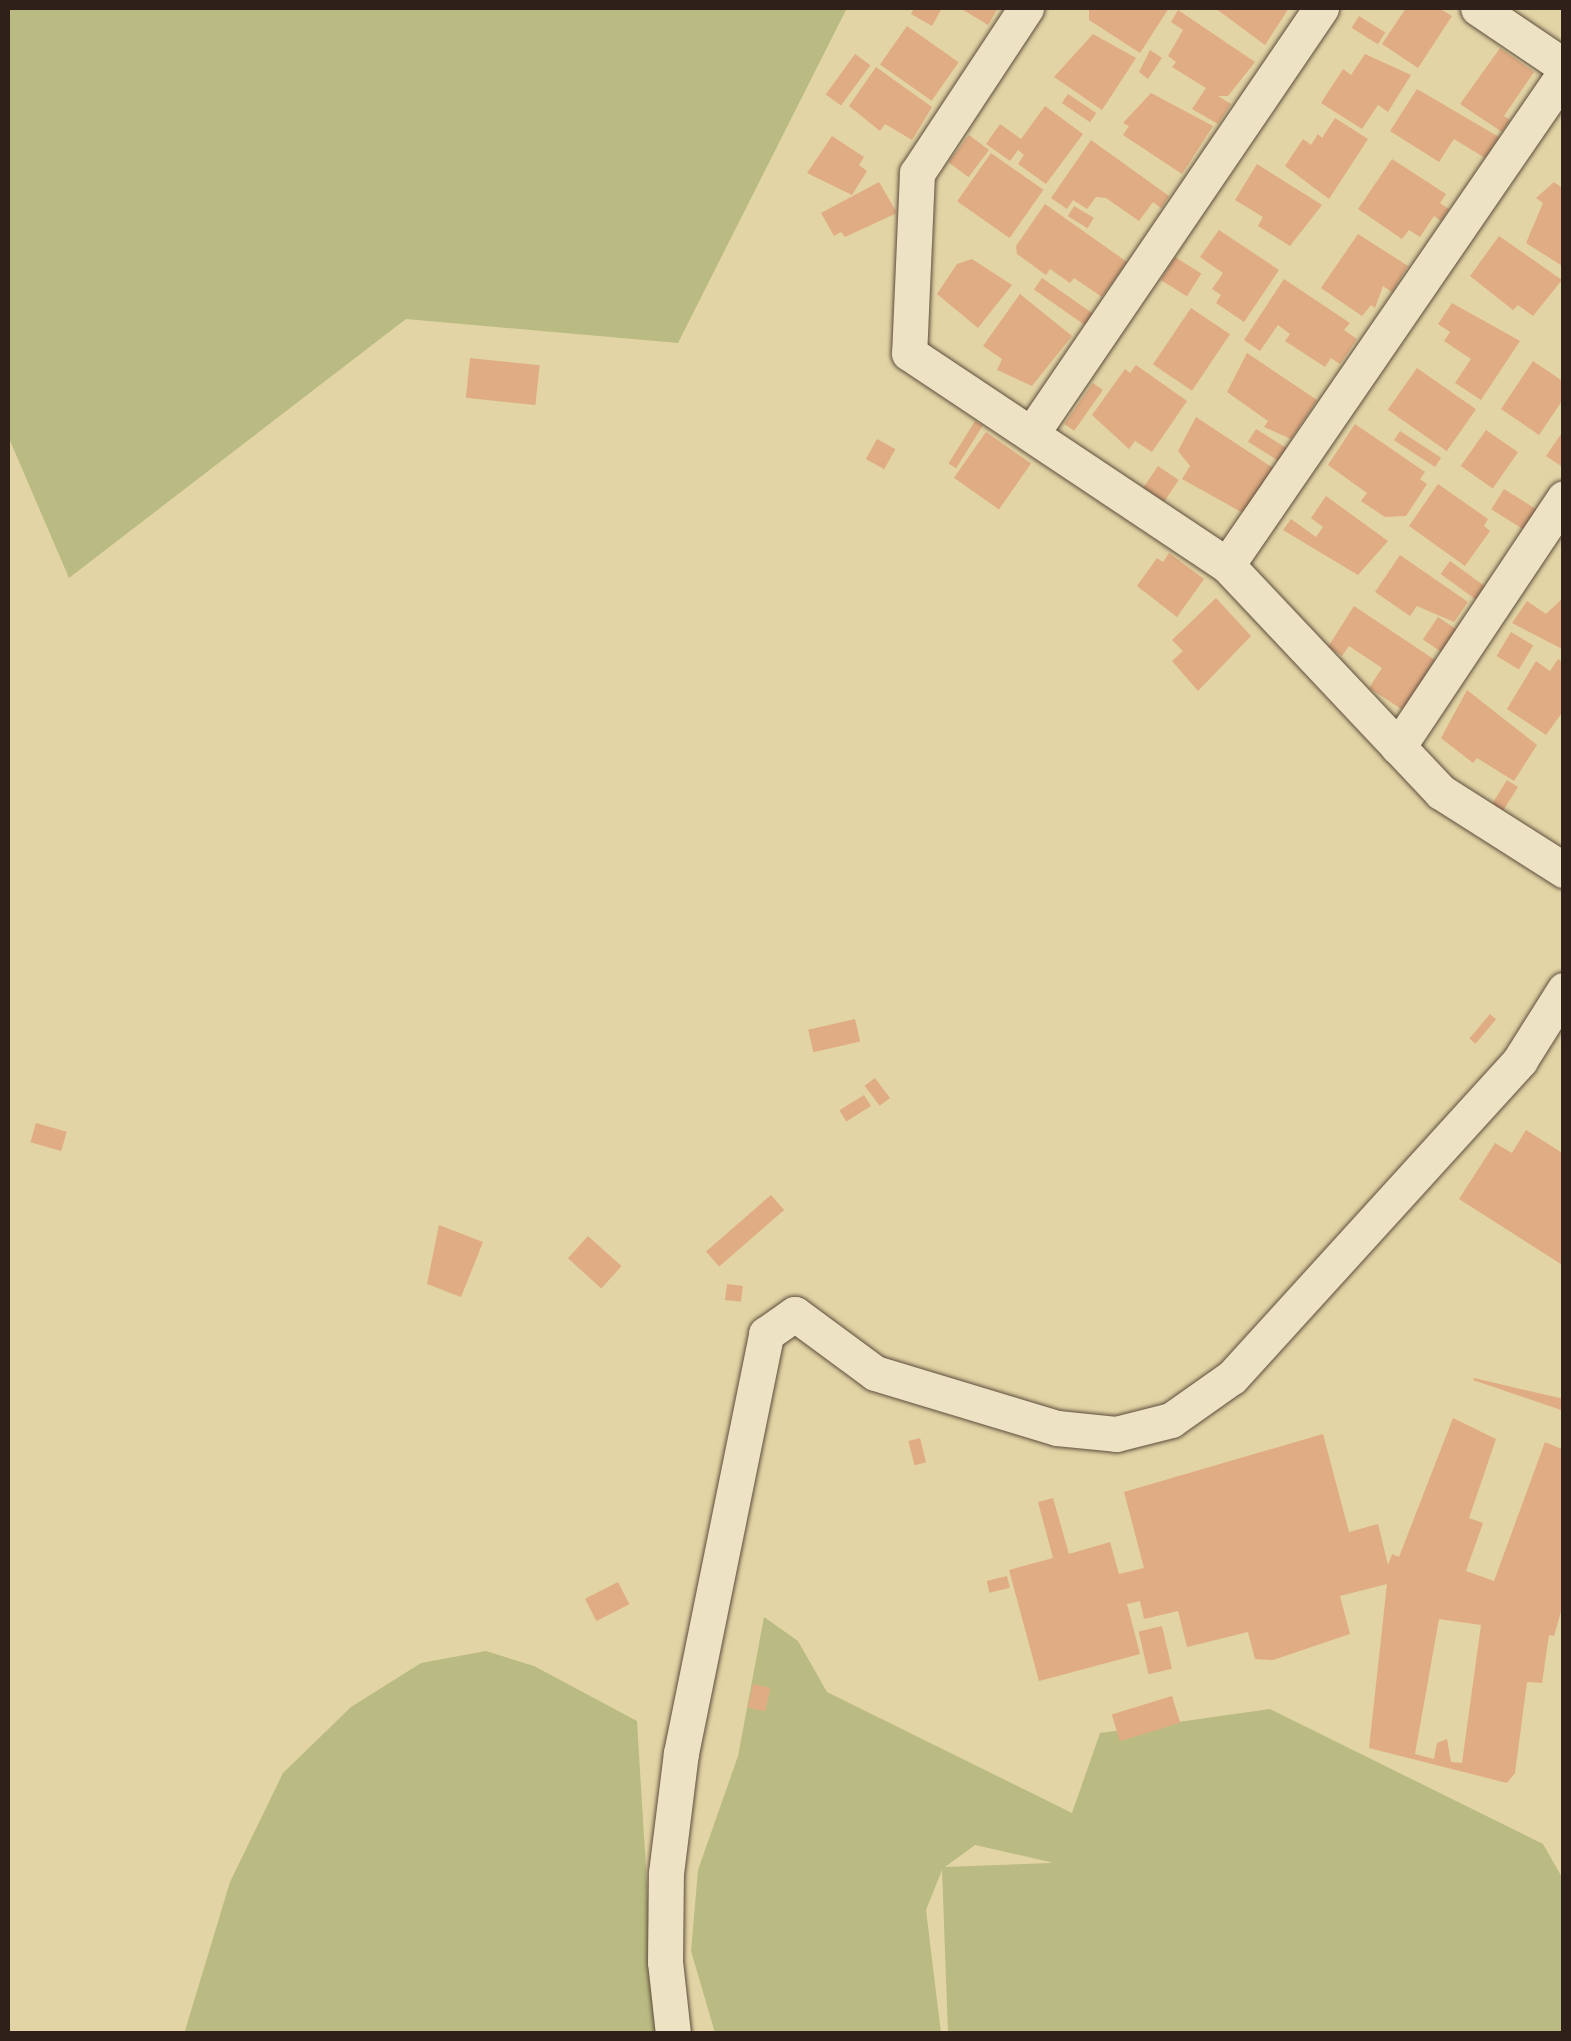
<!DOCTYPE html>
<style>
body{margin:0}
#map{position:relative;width:1571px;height:2041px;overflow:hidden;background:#e3d4a5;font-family:"IM FELL Great Primer",serif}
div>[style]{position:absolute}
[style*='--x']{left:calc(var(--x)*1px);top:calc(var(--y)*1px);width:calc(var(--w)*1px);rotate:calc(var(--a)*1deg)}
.green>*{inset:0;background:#babb82}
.building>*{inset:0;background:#e0ac83;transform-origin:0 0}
.roads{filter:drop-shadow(0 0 2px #5d4d3d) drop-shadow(0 0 2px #5d4d3d)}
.street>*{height:35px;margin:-17.5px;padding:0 17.5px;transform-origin:17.5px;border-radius:17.5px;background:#ede3c4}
span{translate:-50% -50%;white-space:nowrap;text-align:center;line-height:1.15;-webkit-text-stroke:9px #ede3c4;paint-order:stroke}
.frame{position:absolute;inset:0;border:10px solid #30201a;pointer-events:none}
</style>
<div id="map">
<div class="green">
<i style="clip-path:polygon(8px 8px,847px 8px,678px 343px,406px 319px,69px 578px,8px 436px)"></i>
<i style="clip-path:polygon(evenodd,764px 1617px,798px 1641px,827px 1692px,1072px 1813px,1100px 1733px,1270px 1709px,1543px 1844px,1563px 1879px,1563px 2033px,948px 2033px,942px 1870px,926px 1910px,941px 2033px,715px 2033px,691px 1951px,698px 1870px,738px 1756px,764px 1617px,975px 1845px,1050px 1862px,1051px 1863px,945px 1867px,975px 1845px)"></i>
<i style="clip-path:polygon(486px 1651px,534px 1666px,637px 1721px,656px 2033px,184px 2034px,230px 1882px,283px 1773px,351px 1707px,421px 1663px)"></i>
</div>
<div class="building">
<i style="clip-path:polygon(914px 8px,942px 8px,932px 26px,911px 14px)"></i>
<i style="clip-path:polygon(960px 8px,998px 8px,988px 25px)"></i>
<i style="clip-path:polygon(1089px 8px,1169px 8px,1140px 53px,1089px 20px)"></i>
<i style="clip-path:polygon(1215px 8px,1289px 8px,1265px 45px)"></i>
<i style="clip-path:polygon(1406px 8px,1439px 8px,1452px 16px,1418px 68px,1382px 44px)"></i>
<i style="clip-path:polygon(1178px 10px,1255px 62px,1228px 96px,1218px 96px,1231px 104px,1218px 124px,1192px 109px,1206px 88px,1172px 67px,1176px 62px,1168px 56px,1183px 30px,1171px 22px)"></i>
<i style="left:1359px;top:16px;width:31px;height:14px;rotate:32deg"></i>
<i style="left:907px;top:26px;width:63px;height:47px;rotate:35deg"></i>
<i style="clip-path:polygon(1093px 34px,1136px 58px,1102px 110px,1054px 77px)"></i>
<i style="clip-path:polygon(1500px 48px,1534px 72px,1504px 116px,1510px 120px,1502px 132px,1460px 104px)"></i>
<i style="clip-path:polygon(1150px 50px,1162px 58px,1148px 79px,1139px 72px)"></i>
<i style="left:855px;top:54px;width:19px;height:50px;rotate:36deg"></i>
<i style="clip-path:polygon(1365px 54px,1411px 75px,1388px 112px,1378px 105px,1362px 129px,1321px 103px,1343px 69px,1351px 75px)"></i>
<i style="clip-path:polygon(876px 67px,932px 107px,912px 140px,885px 124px,880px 131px,849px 106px)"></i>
<i style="clip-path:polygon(1417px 89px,1499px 137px,1485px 158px,1454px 139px,1439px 162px,1390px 131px)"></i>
<i style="clip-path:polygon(1151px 93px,1213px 126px,1182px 174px,1123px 135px,1129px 126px,1123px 123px)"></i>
<i style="left:1068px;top:94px;width:34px;height:11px;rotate:34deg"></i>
<i style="clip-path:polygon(1045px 106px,1083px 134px,1046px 184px,1018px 164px,1024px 155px,1018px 150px,1010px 161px,986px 144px,1000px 124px,1021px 139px)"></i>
<i style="clip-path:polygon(1335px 118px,1368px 139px,1329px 199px,1285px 166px,1303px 139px,1311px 145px,1318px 134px,1322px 138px)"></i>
<i style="left:969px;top:135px;width:25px;height:34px;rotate:37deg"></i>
<i style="clip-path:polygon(832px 136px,864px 157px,859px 165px,867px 171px,852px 195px,807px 173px)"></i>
<i style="clip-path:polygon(1091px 140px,1169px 196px,1161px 208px,1153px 202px,1139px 221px,1106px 198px,1096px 197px,1087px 209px,1073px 200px,1067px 209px,1051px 198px)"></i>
<i style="left:991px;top:153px;width:64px;height:59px;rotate:35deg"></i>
<i style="clip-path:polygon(1392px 159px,1446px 194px,1440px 203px,1449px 209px,1441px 221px,1434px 216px,1420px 237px,1409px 230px,1402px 239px,1358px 209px)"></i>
<i style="clip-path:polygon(1257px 164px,1322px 205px,1290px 246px,1258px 226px,1263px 217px,1235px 200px)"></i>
<i style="clip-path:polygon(879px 182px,897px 213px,845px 237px,841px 232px,834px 236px,821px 213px)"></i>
<i style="clip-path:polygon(1554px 182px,1564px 189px,1564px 267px,1526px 243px,1543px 203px,1536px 198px)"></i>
<i style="clip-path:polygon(1045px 204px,1127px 262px,1102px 297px,1074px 278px,1070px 283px,1050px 269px,1046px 275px,1017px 254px,1016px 246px)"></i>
<i style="left:1074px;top:206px;width:23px;height:12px;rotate:31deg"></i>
<i style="clip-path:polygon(1219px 230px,1279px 270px,1244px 322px,1216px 303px,1221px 295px,1212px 289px,1223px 273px,1200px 257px)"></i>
<i style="clip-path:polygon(1358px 234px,1408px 266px,1392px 292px,1383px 286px,1375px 308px,1371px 305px,1362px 316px,1321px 288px)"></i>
<i style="clip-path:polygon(1499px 236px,1562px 280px,1533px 316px,1518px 305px,1513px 310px,1470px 276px)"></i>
<i style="left:1175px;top:257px;width:31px;height:27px;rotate:32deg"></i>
<i style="clip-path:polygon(972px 259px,1012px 285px,978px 328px,937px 294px,957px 264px)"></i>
<i style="left:1042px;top:278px;width:62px;height:14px;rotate:35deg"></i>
<i style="clip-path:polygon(1284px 279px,1350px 323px,1344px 330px,1357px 339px,1340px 364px,1331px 358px,1325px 367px,1285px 341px,1290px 334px,1278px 325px,1260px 351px,1244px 340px)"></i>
<i style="clip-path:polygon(1020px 294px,1072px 336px,1032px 386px,997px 370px,1002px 359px,983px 346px)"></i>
<i style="clip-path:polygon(1452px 303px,1520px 341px,1481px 400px,1455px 383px,1471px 359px,1444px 341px,1450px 332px,1438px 324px)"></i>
<i style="left:1191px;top:308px;width:47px;height:68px;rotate:34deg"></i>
<i style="clip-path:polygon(1247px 353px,1317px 400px,1291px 439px,1264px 427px,1268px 421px,1227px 392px)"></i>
<i style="left:470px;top:358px;width:70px;height:40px;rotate:6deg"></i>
<i style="clip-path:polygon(1533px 361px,1564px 382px,1564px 398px,1539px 435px,1501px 409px)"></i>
<i style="clip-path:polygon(1136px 365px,1187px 401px,1152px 452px,1135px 441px,1129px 449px,1092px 415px,1125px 369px,1130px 373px)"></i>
<i style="left:1417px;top:368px;width:72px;height:51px;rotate:35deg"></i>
<i style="left:1093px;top:383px;width:12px;height:50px;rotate:35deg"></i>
<i style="clip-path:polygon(1196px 417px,1273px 468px,1243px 513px,1182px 479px,1190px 466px,1178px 451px)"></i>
<i style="left:975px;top:421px;width:9px;height:50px;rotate:32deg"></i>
<i style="clip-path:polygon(1355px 424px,1425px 472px,1420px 479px,1427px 484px,1406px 516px,1385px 517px,1361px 501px,1367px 493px,1328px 465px)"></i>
<i style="left:1256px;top:429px;width:39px;height:15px;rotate:32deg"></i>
<i style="left:1486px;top:430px;width:39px;height:44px;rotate:35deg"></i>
<i style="left:1400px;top:431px;width:49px;height:11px;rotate:33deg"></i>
<i style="left:986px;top:432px;width:55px;height:56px;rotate:35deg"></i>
<i style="clip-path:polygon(1561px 434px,1564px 436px,1564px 468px,1546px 456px)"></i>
<i style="left:877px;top:439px;width:21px;height:23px;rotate:29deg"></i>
<i style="left:1158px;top:466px;width:25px;height:26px;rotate:34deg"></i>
<i style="clip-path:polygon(1438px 484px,1488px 519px,1484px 526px,1490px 531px,1465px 566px,1409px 526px)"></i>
<i style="left:1504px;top:489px;width:41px;height:24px;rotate:32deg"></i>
<i style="clip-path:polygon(1326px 496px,1388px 541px,1358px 575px,1283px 530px,1291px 519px,1316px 537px,1323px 527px,1311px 518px)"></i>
<i style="clip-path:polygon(1169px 553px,1204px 579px,1177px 617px,1137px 586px,1157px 558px,1163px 562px)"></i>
<i style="clip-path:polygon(1400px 555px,1468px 602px,1454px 622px,1417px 606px,1410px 616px,1375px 592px)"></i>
<i style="left:1450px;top:561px;width:44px;height:16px;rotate:36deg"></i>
<i style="clip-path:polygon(1564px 597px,1564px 650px,1512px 623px,1527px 601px,1546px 614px)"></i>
<i style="clip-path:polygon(1216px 598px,1251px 636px,1198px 691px,1172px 661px,1183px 651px,1172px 640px)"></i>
<i style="clip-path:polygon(1354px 606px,1435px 660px,1403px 710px,1369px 688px,1382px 668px,1349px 646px,1342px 656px,1328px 647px)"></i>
<i style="left:1438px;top:617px;width:27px;height:27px;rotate:34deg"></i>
<i style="left:1511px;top:632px;width:26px;height:28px;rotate:31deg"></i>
<i style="clip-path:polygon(1558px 659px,1564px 663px,1564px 710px,1546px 735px,1507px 709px,1536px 661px,1550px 671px)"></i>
<i style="clip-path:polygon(1467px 690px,1537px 745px,1514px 781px,1477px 758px,1473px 763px,1441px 738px)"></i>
<i style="left:1507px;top:780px;width:13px;height:30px;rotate:32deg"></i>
<i style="left:1490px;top:1014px;width:8px;height:32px;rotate:40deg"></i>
<i style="left:855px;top:1019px;width:23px;height:48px;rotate:77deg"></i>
<i style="left:875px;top:1078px;width:25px;height:13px;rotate:53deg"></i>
<i style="left:864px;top:1095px;width:13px;height:29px;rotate:58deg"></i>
<i style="left:36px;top:1123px;width:32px;height:20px;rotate:16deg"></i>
<i style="clip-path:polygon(1526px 1130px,1564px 1154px,1564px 1266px,1459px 1199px,1495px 1143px,1512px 1153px)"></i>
<i style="left:771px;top:1195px;width:20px;height:86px;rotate:49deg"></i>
<i style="clip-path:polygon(439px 1225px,483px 1242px,461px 1297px,427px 1284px)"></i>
<i style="left:588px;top:1236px;width:45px;height:30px;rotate:42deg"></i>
<i style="left:727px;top:1284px;width:16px;height:16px;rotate:7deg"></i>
<i style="clip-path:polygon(1474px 1378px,1564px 1399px,1564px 1411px,1473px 1380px)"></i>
<i style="clip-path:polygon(evenodd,1453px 1418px,1496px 1439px,1469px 1518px,1483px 1523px,1466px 1571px,1494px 1581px,1545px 1442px,1564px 1450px,1564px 1601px,1554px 1636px,1549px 1635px,1542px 1683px,1527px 1682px,1515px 1773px,1507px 1783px,1369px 1748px,1387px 1584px,1340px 1596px,1350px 1634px,1273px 1660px,1255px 1659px,1248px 1632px,1187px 1647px,1178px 1611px,1144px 1619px,1140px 1601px,1127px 1604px,1140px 1654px,1039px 1681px,1009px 1570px,1053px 1558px,1038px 1502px,1053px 1498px,1069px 1554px,1110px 1542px,1119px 1574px,1144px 1568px,1124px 1492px,1323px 1434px,1349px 1532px,1378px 1524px,1388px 1565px,1392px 1554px,1399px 1557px,1453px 1418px,1439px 1619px,1481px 1625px,1462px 1763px,1451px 1762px,1447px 1739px,1437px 1743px,1434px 1759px,1415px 1754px,1439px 1619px)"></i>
<i style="left:920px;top:1438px;width:25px;height:12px;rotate:76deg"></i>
<i style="left:1007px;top:1576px;width:12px;height:21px;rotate:76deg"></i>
<i style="left:618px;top:1582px;width:25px;height:37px;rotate:63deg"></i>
<i style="left:1162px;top:1626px;width:44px;height:24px;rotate:77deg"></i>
<i style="left:753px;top:1684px;width:18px;height:24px;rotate:13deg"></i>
<i style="left:1172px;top:1696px;width:28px;height:63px;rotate:73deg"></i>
</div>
<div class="roads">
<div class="street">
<i style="--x:1026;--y:8;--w:198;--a:123.4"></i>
<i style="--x:917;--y:173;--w:180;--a:92.5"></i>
<i style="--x:909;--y:353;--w:382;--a:33.7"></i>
<i style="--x:1227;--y:565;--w:312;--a:46.7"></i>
<i style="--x:1441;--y:792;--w:146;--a:32.4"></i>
<i style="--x:1478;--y:8;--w:104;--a:34"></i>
<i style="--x:1032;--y:433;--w:514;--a:-55.78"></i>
<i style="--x:1227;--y:565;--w:596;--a:-55.54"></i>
<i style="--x:1398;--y:747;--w:299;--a:-56.3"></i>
<i style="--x:673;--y:2034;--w:72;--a:-96.3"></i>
<i style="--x:665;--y:1962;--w:89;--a:-89.4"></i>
<i style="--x:666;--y:1873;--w:121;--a:-82.9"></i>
<i style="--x:681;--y:1753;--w:428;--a:-78.5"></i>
<i style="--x:766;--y:1334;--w:35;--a:-35"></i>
<i style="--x:795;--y:1314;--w:99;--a:36.4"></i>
<i style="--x:875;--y:1373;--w:190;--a:16.8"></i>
<i style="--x:1057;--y:1428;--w:59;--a:5.8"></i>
<i style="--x:1116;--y:1434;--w:57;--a:-14.3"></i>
<i style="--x:1171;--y:1420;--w:75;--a:-35.2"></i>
<i style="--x:1232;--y:1377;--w:428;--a:-47.7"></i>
<i style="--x:1520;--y:1060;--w:83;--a:-57.8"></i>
</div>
</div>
<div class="frame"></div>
</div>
